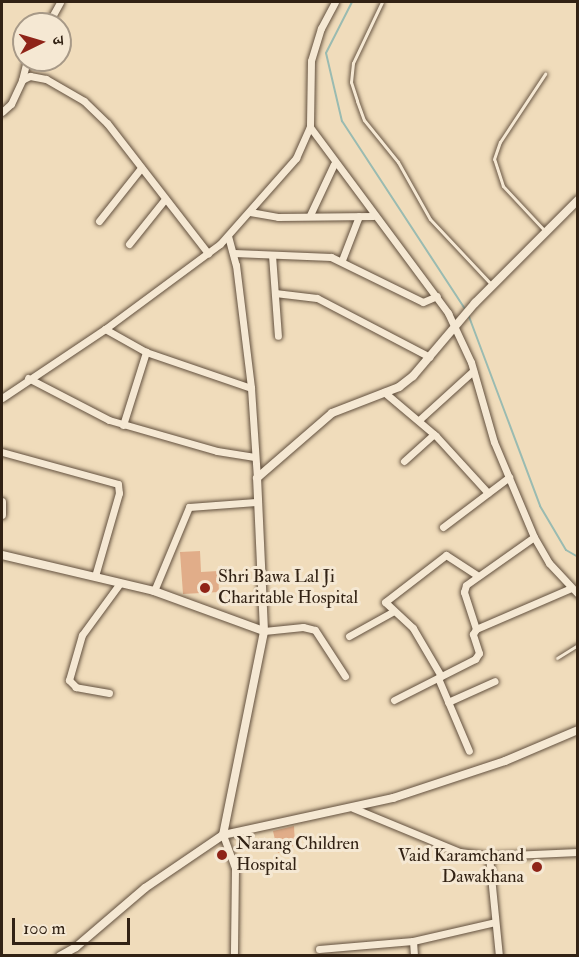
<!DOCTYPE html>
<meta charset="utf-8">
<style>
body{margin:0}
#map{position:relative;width:579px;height:957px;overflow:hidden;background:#f0dcbb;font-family:"IM FELL Double Pica","Noto Serif Devanagari",serif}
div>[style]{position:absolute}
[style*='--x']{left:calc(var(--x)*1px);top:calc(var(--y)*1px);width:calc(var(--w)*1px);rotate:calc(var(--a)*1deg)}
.stream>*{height:2px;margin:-1px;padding:0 1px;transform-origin:1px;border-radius:1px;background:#9abbb1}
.building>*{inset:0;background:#e1ad89}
.roads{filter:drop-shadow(0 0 2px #62503e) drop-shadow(0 0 2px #62503e)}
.service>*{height:3px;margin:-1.5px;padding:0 1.5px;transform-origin:1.5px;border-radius:1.5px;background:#f5e8d3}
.minor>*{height:7px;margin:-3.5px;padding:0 3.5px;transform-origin:3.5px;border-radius:3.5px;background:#f5e8d3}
.tertiary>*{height:8px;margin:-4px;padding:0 4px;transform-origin:4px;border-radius:4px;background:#f5e8d3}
.dots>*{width:16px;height:16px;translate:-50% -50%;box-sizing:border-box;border:3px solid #f5e8d3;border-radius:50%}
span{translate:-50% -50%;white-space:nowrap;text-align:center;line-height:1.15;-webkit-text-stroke:6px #f5e8d3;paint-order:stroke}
.poi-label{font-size:18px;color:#322214}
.left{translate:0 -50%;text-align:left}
.right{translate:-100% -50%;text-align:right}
.frame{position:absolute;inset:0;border:3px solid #322214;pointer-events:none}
.north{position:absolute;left:12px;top:12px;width:60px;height:60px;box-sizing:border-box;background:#f5e8d3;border:2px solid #a79987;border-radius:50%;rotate:85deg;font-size:16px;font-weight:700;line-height:24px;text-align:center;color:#322214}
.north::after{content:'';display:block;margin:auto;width:21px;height:27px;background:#8f2418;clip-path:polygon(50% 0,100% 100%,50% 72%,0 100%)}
.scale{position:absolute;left:12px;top:918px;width:118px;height:27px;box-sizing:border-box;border:3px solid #322214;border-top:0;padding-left:8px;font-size:18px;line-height:21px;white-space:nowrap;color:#322214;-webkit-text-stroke:4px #f5e8d3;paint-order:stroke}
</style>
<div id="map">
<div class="stream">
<i style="--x:352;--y:2;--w:57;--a:117"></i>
<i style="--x:326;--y:53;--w:70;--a:76.8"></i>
<i style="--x:342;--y:121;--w:225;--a:56.8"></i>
<i style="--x:468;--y:314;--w:205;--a:69.4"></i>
<i style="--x:540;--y:506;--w:51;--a:59.4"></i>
<i style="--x:566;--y:550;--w:14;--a:30"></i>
</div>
<div class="building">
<i style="clip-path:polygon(200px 551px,201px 572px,218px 571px,219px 592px,183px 594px,180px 552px)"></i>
<i style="clip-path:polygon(294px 826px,295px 845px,278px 853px,273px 831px)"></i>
</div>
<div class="roads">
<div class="service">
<i style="--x:382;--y:2;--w:68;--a:115.4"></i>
<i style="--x:353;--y:63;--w:19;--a:96"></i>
<i style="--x:351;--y:82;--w:20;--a:72"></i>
<i style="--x:357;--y:101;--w:20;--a:70"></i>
<i style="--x:364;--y:120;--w:54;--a:51"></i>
<i style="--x:398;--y:162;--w:65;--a:60.7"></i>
<i style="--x:430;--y:219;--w:89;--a:46.8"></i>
<i style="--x:545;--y:231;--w:62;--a:-133"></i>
<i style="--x:503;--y:186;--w:28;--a:-108"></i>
<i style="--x:494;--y:159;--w:18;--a:-71"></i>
<i style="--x:500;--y:142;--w:82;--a:-56.5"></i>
<i style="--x:557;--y:658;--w:25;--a:-32"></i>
</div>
<div class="minor">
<i style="--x:335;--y:2;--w:30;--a:118"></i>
<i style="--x:321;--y:28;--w:34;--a:107"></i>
<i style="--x:311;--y:61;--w:66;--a:90.9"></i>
<i style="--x:310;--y:127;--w:232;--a:53.4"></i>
<i style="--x:448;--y:313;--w:54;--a:64.9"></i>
<i style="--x:471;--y:362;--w:83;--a:74"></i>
<i style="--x:494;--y:442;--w:103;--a:67.2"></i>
<i style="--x:534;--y:537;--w:30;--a:60"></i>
<i style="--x:549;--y:563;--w:42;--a:46.9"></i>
<i style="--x:48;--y:24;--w:25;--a:-61"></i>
<i style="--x:22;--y:80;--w:21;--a:-76"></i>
<i style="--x:2;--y:112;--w:12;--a:-42"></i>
<i style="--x:11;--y:104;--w:26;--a:-65"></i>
<i style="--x:22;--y:80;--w:9;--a:-27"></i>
<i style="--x:30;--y:76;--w:16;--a:11"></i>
<i style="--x:46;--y:79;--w:44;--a:30.1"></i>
<i style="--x:84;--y:101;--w:32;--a:44"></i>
<i style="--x:107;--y:123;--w:165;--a:52.2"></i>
<i style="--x:250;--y:212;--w:28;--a:10"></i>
<i style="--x:278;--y:217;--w:95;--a:-0.6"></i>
<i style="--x:310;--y:215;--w:56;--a:-64.8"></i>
<i style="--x:99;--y:221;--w:68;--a:-51.6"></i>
<i style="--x:228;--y:236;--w:30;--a:75"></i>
<i style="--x:236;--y:265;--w:124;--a:83"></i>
<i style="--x:251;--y:388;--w:90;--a:86.2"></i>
<i style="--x:129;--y:244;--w:58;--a:-51.3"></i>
<i style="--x:234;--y:253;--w:97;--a:2.4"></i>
<i style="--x:331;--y:257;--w:102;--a:26.1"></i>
<i style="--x:423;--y:302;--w:15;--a:-23"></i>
<i style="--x:272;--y:255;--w:81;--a:85.8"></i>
<i style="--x:342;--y:260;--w:47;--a:-68.9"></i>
<i style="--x:275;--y:293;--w:42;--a:6.8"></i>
<i style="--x:317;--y:298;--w:127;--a:27.6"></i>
<i style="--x:105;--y:329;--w:47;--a:29.3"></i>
<i style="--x:146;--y:352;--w:111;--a:18.9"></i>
<i style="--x:28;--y:378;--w:91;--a:27.4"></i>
<i style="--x:109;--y:420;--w:112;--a:16"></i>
<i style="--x:217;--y:451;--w:38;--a:9"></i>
<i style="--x:384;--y:392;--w:68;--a:40.2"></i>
<i style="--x:436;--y:436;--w:77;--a:47.6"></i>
<i style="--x:2;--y:398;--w:124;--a:-33.8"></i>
<i style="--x:105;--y:329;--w:143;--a:-36.5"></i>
<i style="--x:220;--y:244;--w:115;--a:-48.5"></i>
<i style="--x:296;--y:158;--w:34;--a:-66"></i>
<i style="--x:419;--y:420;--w:73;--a:-42.2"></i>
<i style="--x:123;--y:425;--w:77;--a:-72.5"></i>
<i style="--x:2;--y:452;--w:120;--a:15.4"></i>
<i style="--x:118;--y:484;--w:9;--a:84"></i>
<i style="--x:119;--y:493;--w:86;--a:106.1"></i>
<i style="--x:404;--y:461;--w:40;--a:-42"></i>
<i style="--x:443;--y:527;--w:83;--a:-37.1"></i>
<i style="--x:154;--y:591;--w:91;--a:-67.4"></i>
<i style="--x:189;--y:507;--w:67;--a:-4.3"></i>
<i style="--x:476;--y:629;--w:39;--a:-108"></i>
<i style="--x:464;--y:592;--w:7;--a:-74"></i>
<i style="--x:466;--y:585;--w:83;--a:-35.2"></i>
<i style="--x:264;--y:631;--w:39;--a:-6"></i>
<i style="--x:303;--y:627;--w:12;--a:14"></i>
<i style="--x:315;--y:630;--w:55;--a:56.9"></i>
<i style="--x:349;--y:636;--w:51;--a:-29.1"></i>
<i style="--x:441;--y:676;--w:56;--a:-120.3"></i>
<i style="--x:413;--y:628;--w:38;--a:-137"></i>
<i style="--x:385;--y:602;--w:77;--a:-37.6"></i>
<i style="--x:446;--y:555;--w:38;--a:33"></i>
<i style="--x:438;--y:678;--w:79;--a:67"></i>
<i style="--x:109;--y:693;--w:34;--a:-170"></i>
<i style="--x:76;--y:687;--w:10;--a:-135"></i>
<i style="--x:69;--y:680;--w:47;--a:-73.9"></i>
<i style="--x:82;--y:635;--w:64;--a:-53.8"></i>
<i style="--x:394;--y:700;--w:91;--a:-26.8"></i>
<i style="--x:475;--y:659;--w:7;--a:-56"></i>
<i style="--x:479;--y:653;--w:20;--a:-108"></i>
<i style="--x:473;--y:634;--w:6;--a:-59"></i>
<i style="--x:476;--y:629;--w:103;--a:-23.3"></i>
<i style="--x:448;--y:702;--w:51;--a:-24.1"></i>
<i style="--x:353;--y:808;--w:116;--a:22.4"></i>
<i style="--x:460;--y:852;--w:29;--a:8"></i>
<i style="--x:489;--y:856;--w:89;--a:-2.6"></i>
<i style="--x:223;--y:835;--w:35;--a:70"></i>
<i style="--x:235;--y:868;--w:88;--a:90.7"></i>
<i style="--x:489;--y:856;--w:100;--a:84.3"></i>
<i style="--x:413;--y:941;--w:15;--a:86"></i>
<i style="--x:319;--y:949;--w:94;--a:-4.9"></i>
<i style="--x:413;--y:941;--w:84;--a:-13"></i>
</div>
<div class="tertiary">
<i style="--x:2;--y:502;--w:13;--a:90"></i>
<i style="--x:2;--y:555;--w:156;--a:13.3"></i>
<i style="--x:154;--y:591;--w:117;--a:20"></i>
<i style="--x:223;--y:835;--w:174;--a:-12.3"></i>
<i style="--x:393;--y:798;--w:118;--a:-18.3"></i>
<i style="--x:505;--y:761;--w:79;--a:-23"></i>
<i style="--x:60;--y:956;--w:18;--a:-29"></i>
<i style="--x:76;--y:947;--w:91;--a:-40.5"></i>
<i style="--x:145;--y:888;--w:94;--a:-34.2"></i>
<i style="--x:223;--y:835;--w:208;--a:-78.6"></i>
<i style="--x:264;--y:631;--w:153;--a:-92.6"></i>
<i style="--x:257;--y:478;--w:99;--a:-40.9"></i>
<i style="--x:332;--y:413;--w:72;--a:-21.2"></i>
<i style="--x:399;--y:387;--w:18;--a:-38"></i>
<i style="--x:413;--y:376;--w:96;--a:-49.7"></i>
<i style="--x:475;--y:303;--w:146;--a:-45"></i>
</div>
</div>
<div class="dots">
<i style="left:205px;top:588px;background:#8f2418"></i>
<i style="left:222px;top:855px;background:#8f2418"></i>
<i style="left:537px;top:867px;background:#8f2418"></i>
</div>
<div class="poi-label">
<span class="left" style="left:218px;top:588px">Shri Bawa Lal Ji<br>Charitable Hospital</span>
<span class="left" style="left:236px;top:855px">Narang Children<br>Hospital</span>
<span class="right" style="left:524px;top:867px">Vaid Karamchand<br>Dawakhana</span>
</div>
<div class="frame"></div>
<div class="north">उ</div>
<div class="scale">100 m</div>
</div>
